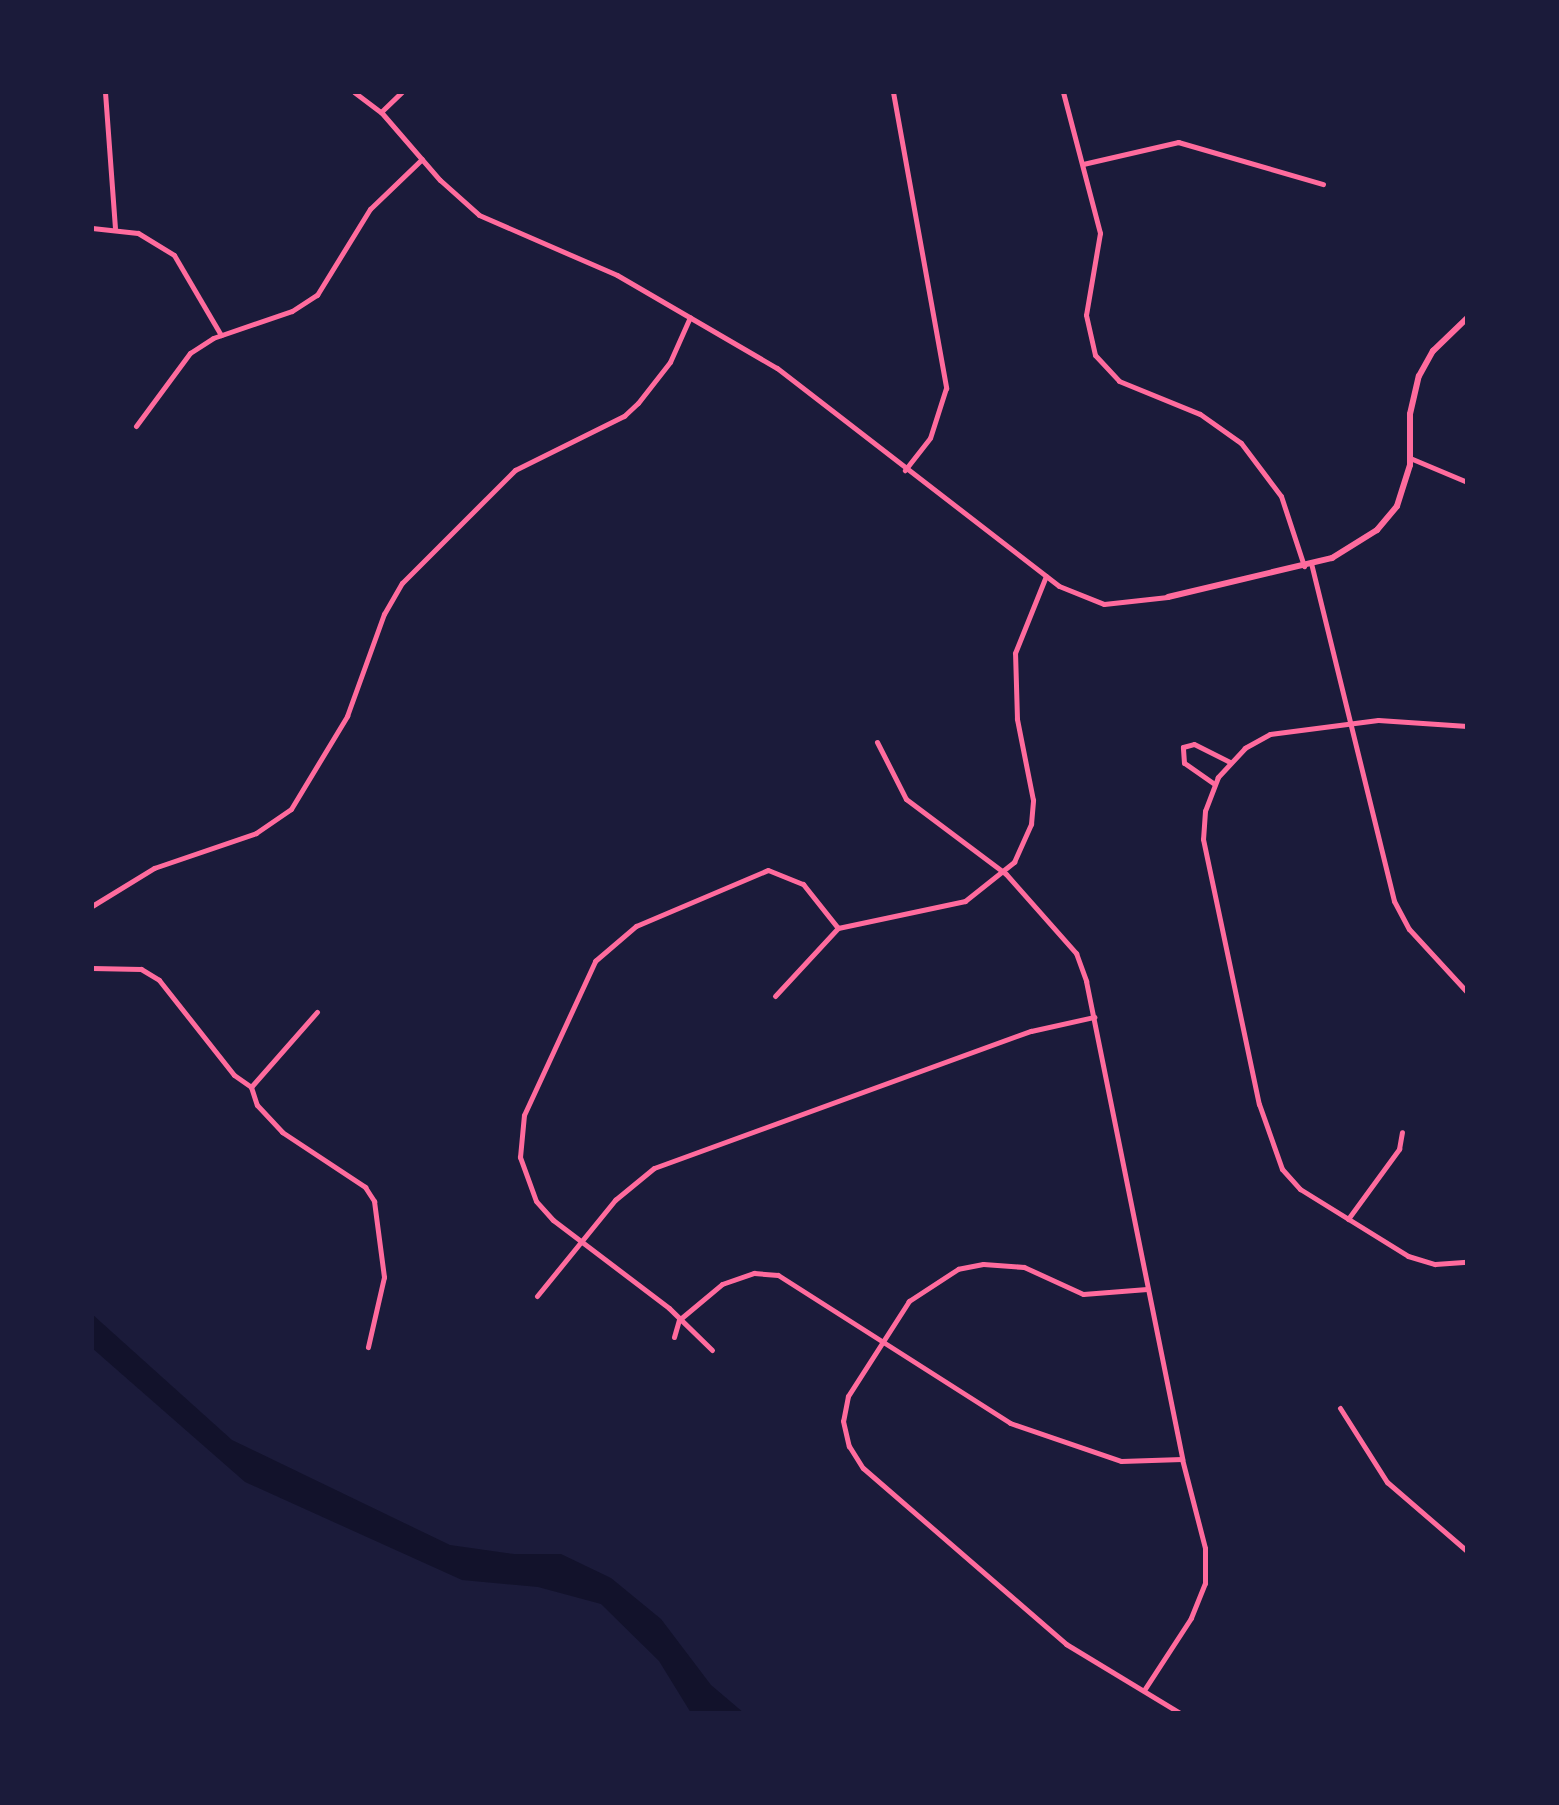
<!DOCTYPE html>
<style>
body{margin:0}
#map{position:relative;width:1559px;height:1805px;overflow:hidden;background:#1b1b3a;font-family:"Open Sans",sans-serif}
div>[style]{position:absolute}
[style*='--x']{left:calc(var(--x)*1px);top:calc(var(--y)*1px);width:calc(var(--w)*1px);rotate:calc(var(--a)*1deg)}
.water>*{inset:0;background:#12122b}
.minor>*{height:5px;margin:-2.5px;padding:0 2.5px;transform-origin:2.5px;border-radius:2.5px;background:#ff6b9d}
.tertiary>*{height:6px;margin:-3px;padding:0 3px;transform-origin:3px;border-radius:3px;background:#ff6b9d}
span{translate:-50% -50%;white-space:nowrap;text-align:center;line-height:1.15;-webkit-text-stroke:6px #1b1b3a;paint-order:stroke}
.frame{position:absolute;inset:0;border:94px solid #1b1b3a;pointer-events:none}
</style>
<div id="map">
<div class="water">
<i style="clip-path:polygon(92px 1314px,232px 1440px,450px 1545px,514px 1554px,561px 1554px,611px 1578px,661px 1619px,711px 1685px,744px 1713px,691px 1713px,659px 1661px,601px 1604px,538px 1587px,462px 1580px,245px 1482px,92px 1348px)"></i>
</div>
<div class="minor">
<i style="--x:105;--y:92;--w:136;--a:85.8"></i>
<i style="--x:354;--y:92;--w:34;--a:37"></i>
<i style="--x:381;--y:112;--w:90;--a:49.1"></i>
<i style="--x:440;--y:180;--w:52;--a:41.9"></i>
<i style="--x:479;--y:215;--w:150;--a:23.5"></i>
<i style="--x:617;--y:275;--w:185;--a:30.2"></i>
<i style="--x:777;--y:368;--w:356;--a:37.7"></i>
<i style="--x:1059;--y:586;--w:48;--a:21.8"></i>
<i style="--x:1104;--y:604;--w:64;--a:-6.2"></i>
<i style="--x:893;--y:92;--w:301;--a:79.8"></i>
<i style="--x:946;--y:388;--w:52;--a:107.7"></i>
<i style="--x:930;--y:438;--w:41;--a:128"></i>
<i style="--x:1063;--y:92;--w:146;--a:75.3"></i>
<i style="--x:1100;--y:233;--w:83;--a:99.7"></i>
<i style="--x:1086;--y:315;--w:41;--a:77.3"></i>
<i style="--x:1095;--y:355;--w:35;--a:47"></i>
<i style="--x:1119;--y:381;--w:87;--a:22.2"></i>
<i style="--x:1200;--y:414;--w:50;--a:35.3"></i>
<i style="--x:1241;--y:443;--w:66;--a:53"></i>
<i style="--x:1281;--y:496;--w:74;--a:71.8"></i>
<i style="--x:381;--y:112;--w:29;--a:-44"></i>
<i style="--x:1083;--y:164;--w:98;--a:-13"></i>
<i style="--x:1178;--y:142;--w:151;--a:16.2"></i>
<i style="--x:92;--y:228;--w:46;--a:6.2"></i>
<i style="--x:138;--y:233;--w:42;--a:31.4"></i>
<i style="--x:174;--y:255;--w:93;--a:59.6"></i>
<i style="--x:136;--y:426;--w:91;--a:-53.5"></i>
<i style="--x:190;--y:353;--w:27;--a:-33"></i>
<i style="--x:213;--y:338;--w:83;--a:-18.9"></i>
<i style="--x:292;--y:311;--w:30;--a:-33"></i>
<i style="--x:317;--y:295;--w:101;--a:-58.4"></i>
<i style="--x:370;--y:209;--w:72;--a:-43.9"></i>
<i style="--x:1410;--y:458;--w:62;--a:22.8"></i>
<i style="--x:1311;--y:563;--w:348;--a:76.2"></i>
<i style="--x:1394;--y:901;--w:32;--a:62"></i>
<i style="--x:1409;--y:929;--w:86;--a:47.4"></i>
<i style="--x:1467;--y:726;--w:89;--a:-176.1"></i>
<i style="--x:1378;--y:720;--w:109;--a:172.6"></i>
<i style="--x:1270;--y:734;--w:29;--a:151"></i>
<i style="--x:1245;--y:748;--w:40;--a:133"></i>
<i style="--x:1218;--y:777;--w:36;--a:111"></i>
<i style="--x:1205;--y:811;--w:28;--a:94"></i>
<i style="--x:1203;--y:839;--w:271;--a:78.1"></i>
<i style="--x:1259;--y:1104;--w:69;--a:70.5"></i>
<i style="--x:1282;--y:1169;--w:27;--a:48"></i>
<i style="--x:1300;--y:1189;--w:127;--a:31.8"></i>
<i style="--x:1408;--y:1256;--w:28;--a:17"></i>
<i style="--x:1435;--y:1264;--w:32;--a:-4"></i>
<i style="--x:877;--y:742;--w:64;--a:63"></i>
<i style="--x:906;--y:799;--w:125;--a:36.9"></i>
<i style="--x:1006;--y:874;--w:106;--a:48.5"></i>
<i style="--x:1076;--y:953;--w:30;--a:70"></i>
<i style="--x:1086;--y:981;--w:488;--a:78.6"></i>
<i style="--x:1182;--y:1459;--w:92;--a:75.5"></i>
<i style="--x:1205;--y:1548;--w:35;--a:90"></i>
<i style="--x:1205;--y:1583;--w:38;--a:112"></i>
<i style="--x:1191;--y:1618;--w:86;--a:123.1"></i>
<i style="--x:1213;--y:783;--w:35;--a:-145"></i>
<i style="--x:1184;--y:763;--w:16;--a:-94"></i>
<i style="--x:1183;--y:747;--w:11;--a:-15"></i>
<i style="--x:1194;--y:744;--w:40;--a:26.6"></i>
<i style="--x:92;--y:906;--w:73;--a:-31.5"></i>
<i style="--x:154;--y:868;--w:108;--a:-18.9"></i>
<i style="--x:256;--y:833;--w:42;--a:-34.4"></i>
<i style="--x:291;--y:809;--w:109;--a:-58.9"></i>
<i style="--x:347;--y:716;--w:109;--a:-70.1"></i>
<i style="--x:384;--y:614;--w:36;--a:-60"></i>
<i style="--x:402;--y:583;--w:160;--a:-45"></i>
<i style="--x:515;--y:470;--w:122;--a:-26.4"></i>
<i style="--x:624;--y:416;--w:19;--a:-43"></i>
<i style="--x:638;--y:403;--w:52;--a:-52"></i>
<i style="--x:670;--y:362;--w:49;--a:-66"></i>
<i style="--x:92;--y:968;--w:49;--a:1.2"></i>
<i style="--x:141;--y:969;--w:21;--a:31"></i>
<i style="--x:159;--y:980;--w:121;--a:51.7"></i>
<i style="--x:234;--y:1075;--w:21;--a:35"></i>
<i style="--x:251;--y:1087;--w:19;--a:72"></i>
<i style="--x:257;--y:1105;--w:37;--a:47"></i>
<i style="--x:282;--y:1132;--w:100;--a:33.5"></i>
<i style="--x:365;--y:1187;--w:17;--a:57"></i>
<i style="--x:374;--y:1201;--w:77;--a:82.5"></i>
<i style="--x:384;--y:1277;--w:72;--a:102.9"></i>
<i style="--x:775;--y:996;--w:93;--a:-47.2"></i>
<i style="--x:838;--y:928;--w:130;--a:-12"></i>
<i style="--x:965;--y:901;--w:63;--a:-38.5"></i>
<i style="--x:1014;--y:862;--w:42;--a:-65.9"></i>
<i style="--x:1031;--y:824;--w:24;--a:-85"></i>
<i style="--x:1033;--y:800;--w:83;--a:-101.2"></i>
<i style="--x:1017;--y:719;--w:66;--a:-91.7"></i>
<i style="--x:1015;--y:653;--w:83;--a:-68.1"></i>
<i style="--x:251;--y:1087;--w:100;--a:-48.7"></i>
<i style="--x:1348;--y:1219;--w:87;--a:-53.9"></i>
<i style="--x:1399;--y:1149;--w:17;--a:-80"></i>
<i style="--x:1147;--y:1289;--w:64;--a:175.5"></i>
<i style="--x:1083;--y:1294;--w:65;--a:-155.4"></i>
<i style="--x:1024;--y:1267;--w:41;--a:-175.8"></i>
<i style="--x:983;--y:1264;--w:25;--a:169"></i>
<i style="--x:958;--y:1269;--w:59;--a:146.9"></i>
<i style="--x:909;--y:1301;--w:113;--a:122.7"></i>
<i style="--x:848;--y:1396;--w:25;--a:101"></i>
<i style="--x:843;--y:1421;--w:26;--a:77"></i>
<i style="--x:849;--y:1446;--w:26;--a:58"></i>
<i style="--x:863;--y:1468;--w:269;--a:40.9"></i>
<i style="--x:1066;--y:1644;--w:133;--a:31.2"></i>
<i style="--x:537;--y:1296;--w:124;--a:-50.9"></i>
<i style="--x:615;--y:1200;--w:50;--a:-39.4"></i>
<i style="--x:654;--y:1168;--w:401;--a:-20"></i>
<i style="--x:1031;--y:1031;--w:65;--a:-12.5"></i>
<i style="--x:674;--y:1337;--w:18;--a:-74"></i>
<i style="--x:679;--y:1320;--w:56;--a:-39.9"></i>
<i style="--x:722;--y:1284;--w:34;--a:-19"></i>
<i style="--x:754;--y:1273;--w:24;--a:5"></i>
<i style="--x:778;--y:1275;--w:275;--a:32.5"></i>
<i style="--x:1010;--y:1423;--w:117;--a:18.9"></i>
<i style="--x:1121;--y:1461;--w:61;--a:-1.9"></i>
<i style="--x:712;--y:1350;--w:60;--a:-135.7"></i>
<i style="--x:669;--y:1308;--w:146;--a:-142.8"></i>
<i style="--x:553;--y:1220;--w:25;--a:-132"></i>
<i style="--x:536;--y:1201;--w:47;--a:-110"></i>
<i style="--x:520;--y:1157;--w:42;--a:-84.6"></i>
<i style="--x:524;--y:1115;--w:170;--a:-65.2"></i>
<i style="--x:595;--y:961;--w:54;--a:-40.5"></i>
<i style="--x:636;--y:926;--w:143;--a:-23"></i>
<i style="--x:768;--y:870;--w:38;--a:22"></i>
<i style="--x:803;--y:884;--w:56;--a:51.5"></i>
<i style="--x:1340;--y:1408;--w:88;--a:57.6"></i>
<i style="--x:1387;--y:1482;--w:106;--a:40.8"></i>
</div>
<div class="tertiary">
<i style="--x:1168;--y:597;--w:169;--a:-13.4"></i>
<i style="--x:1332;--y:558;--w:53;--a:-31.9"></i>
<i style="--x:1377;--y:530;--w:31;--a:-50"></i>
<i style="--x:1397;--y:506;--w:43;--a:-72.4"></i>
<i style="--x:1410;--y:465;--w:51;--a:-90"></i>
<i style="--x:1410;--y:414;--w:39;--a:-77"></i>
<i style="--x:1419;--y:376;--w:29;--a:-61"></i>
<i style="--x:1433;--y:351;--w:47;--a:-44.1"></i>
</div>
<div class="frame"></div>
</div>
